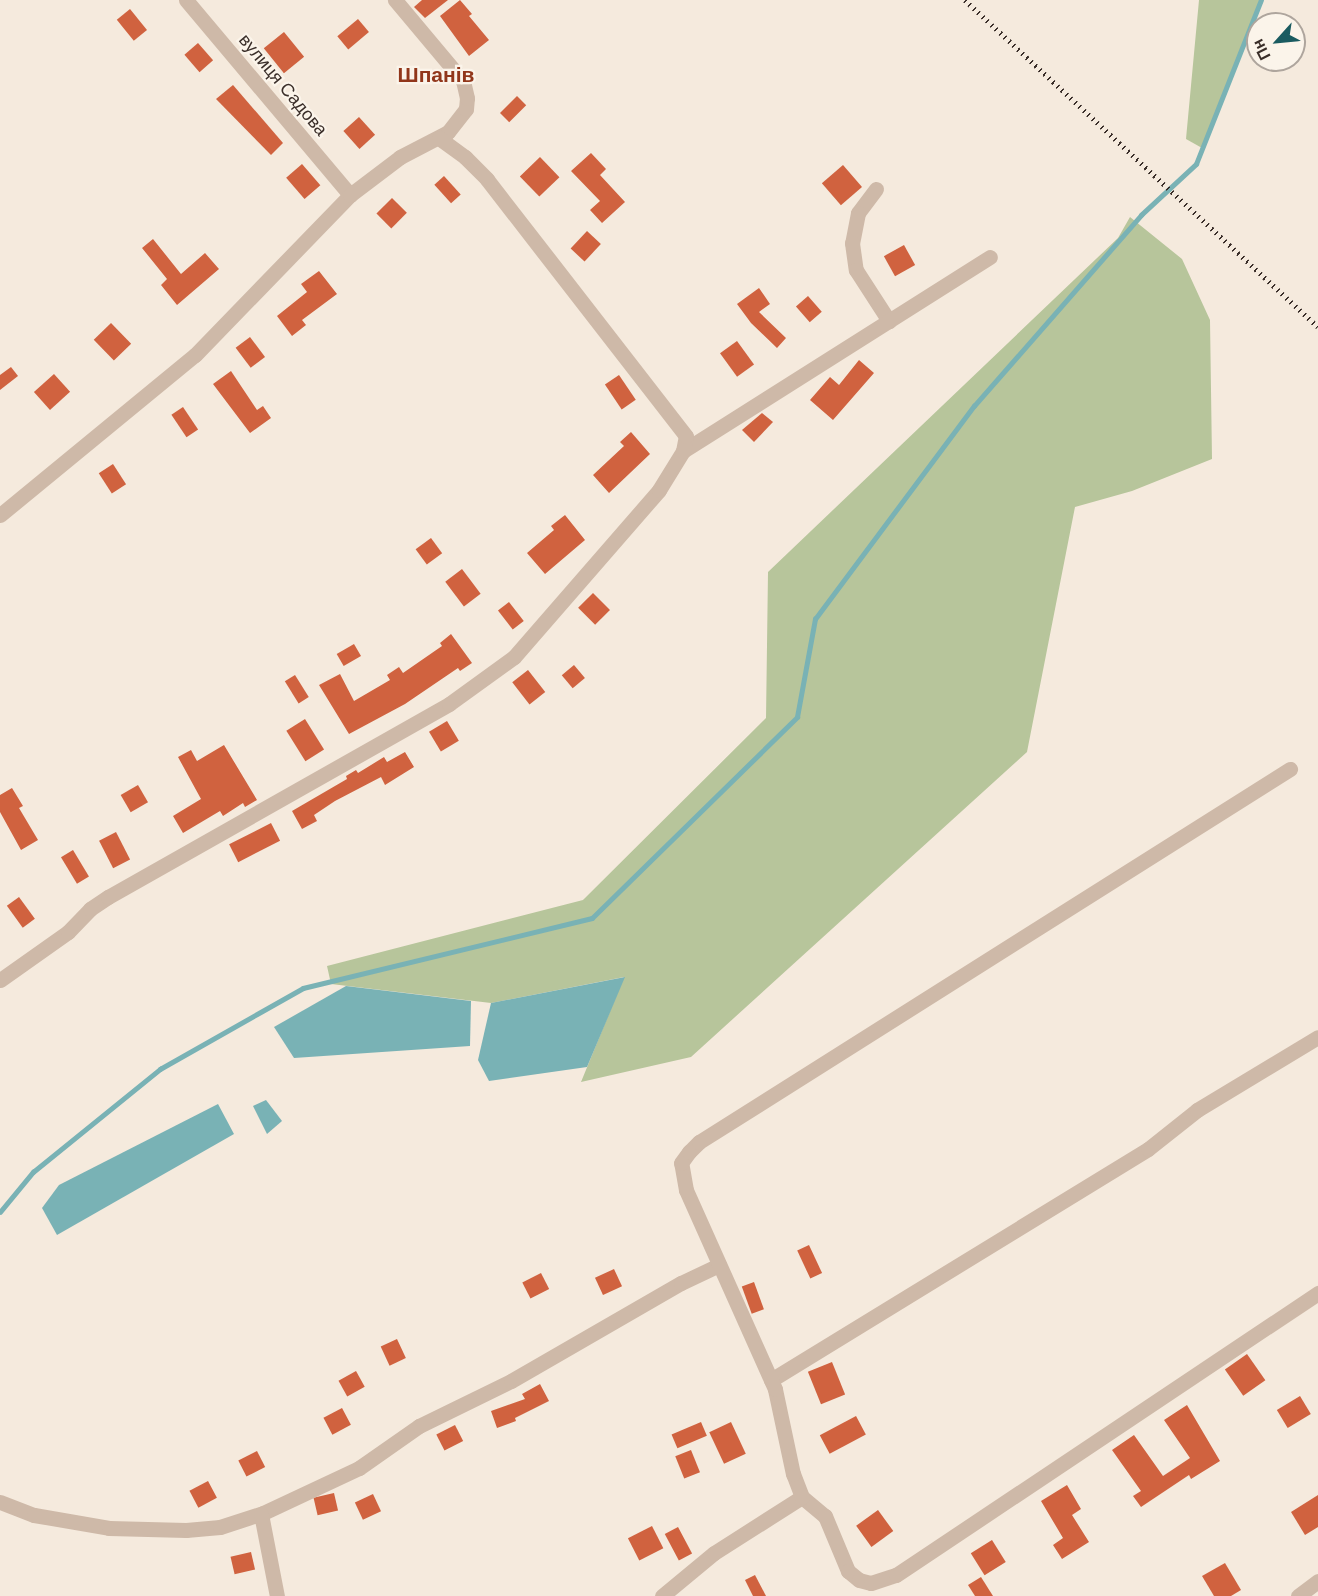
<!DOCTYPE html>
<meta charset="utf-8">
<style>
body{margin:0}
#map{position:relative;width:1318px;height:1596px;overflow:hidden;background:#f5eadd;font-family:"DM Sans",sans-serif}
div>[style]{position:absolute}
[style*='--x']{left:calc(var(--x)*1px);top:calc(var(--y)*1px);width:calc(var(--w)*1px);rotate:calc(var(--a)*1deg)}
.green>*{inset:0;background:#b7c59b}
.water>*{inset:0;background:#79b2b5}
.stream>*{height:4.5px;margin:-2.25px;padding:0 2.25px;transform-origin:2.25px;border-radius:2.25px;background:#79b2b5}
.building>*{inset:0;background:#d0623f;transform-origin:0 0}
.minor>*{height:15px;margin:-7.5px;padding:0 7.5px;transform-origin:7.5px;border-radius:7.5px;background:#ceb9a8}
.rail>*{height:4.5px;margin-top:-2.25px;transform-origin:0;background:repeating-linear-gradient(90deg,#3a2e29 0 1.5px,transparent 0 6px)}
span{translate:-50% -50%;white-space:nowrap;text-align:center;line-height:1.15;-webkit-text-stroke:4.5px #fbf4ea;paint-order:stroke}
.street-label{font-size:18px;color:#3a2e29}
.quarter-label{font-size:21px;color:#91361a;font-weight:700}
.north{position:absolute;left:1246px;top:12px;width:60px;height:60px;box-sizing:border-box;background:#fbf4ea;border:2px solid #aea59d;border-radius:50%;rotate:243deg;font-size:16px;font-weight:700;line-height:24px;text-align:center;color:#3a2e29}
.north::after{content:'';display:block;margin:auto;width:21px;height:27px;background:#1a5b60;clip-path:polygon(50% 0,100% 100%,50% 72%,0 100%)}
</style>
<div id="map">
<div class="green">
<i style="clip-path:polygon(1199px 0,1260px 0,1202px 148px,1186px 139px)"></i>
<i style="clip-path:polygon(1130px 217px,1182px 259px,1210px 320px,1212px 459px,1132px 491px,1075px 507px,1027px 752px,691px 1057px,581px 1082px,624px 977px,491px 1003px,331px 984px,327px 966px,583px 900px,766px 718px,768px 572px,1118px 238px)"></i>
</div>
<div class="water">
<i style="clip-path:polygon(625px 977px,587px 1067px,489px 1081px,478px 1060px,491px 1003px)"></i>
<i style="clip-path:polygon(346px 986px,471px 1001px,470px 1046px,294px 1058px,274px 1027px)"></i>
<i style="clip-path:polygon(266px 1100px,282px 1121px,267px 1134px,253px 1106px)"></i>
<i style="clip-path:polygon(218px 1104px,234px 1134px,57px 1235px,42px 1208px,59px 1185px)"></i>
</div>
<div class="stream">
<i style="--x:0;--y:1212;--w:52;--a:-50.5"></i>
<i style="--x:33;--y:1172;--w:164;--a:-39"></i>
<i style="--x:160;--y:1069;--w:164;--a:-29.5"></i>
<i style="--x:303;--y:988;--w:297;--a:-13.6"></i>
<i style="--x:592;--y:918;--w:287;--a:-44.4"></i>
<i style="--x:797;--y:717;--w:100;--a:-79.6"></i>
<i style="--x:815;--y:619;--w:266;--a:-53.3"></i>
<i style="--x:974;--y:406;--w:254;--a:-48.8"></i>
<i style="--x:1141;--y:215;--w:75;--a:-42.8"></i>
<i style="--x:1196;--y:164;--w:176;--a:-68.4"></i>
</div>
<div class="building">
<i style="clip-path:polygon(422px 0,448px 0,425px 18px,414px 7px)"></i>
<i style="clip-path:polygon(460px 0,472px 14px,469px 16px,489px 40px,469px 56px,440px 16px)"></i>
<i style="left:130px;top:9px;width:27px;height:17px;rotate:51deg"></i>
<i style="left:358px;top:19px;width:17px;height:27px;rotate:50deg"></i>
<i style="left:284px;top:32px;width:32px;height:26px;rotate:51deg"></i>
<i style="left:198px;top:43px;width:23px;height:18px;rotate:49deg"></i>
<i style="clip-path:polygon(233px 85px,283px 143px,271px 155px,216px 99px)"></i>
<i style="left:517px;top:96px;width:13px;height:24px;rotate:45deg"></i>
<i style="left:359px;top:117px;width:24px;height:21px;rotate:48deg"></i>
<i style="clip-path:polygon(591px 153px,606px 169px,600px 175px,625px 202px,602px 223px,590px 210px,600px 201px,571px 171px)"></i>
<i style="left:540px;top:157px;width:28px;height:28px;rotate:46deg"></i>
<i style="left:302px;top:164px;width:28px;height:21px;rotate:49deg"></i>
<i style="left:843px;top:165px;width:29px;height:28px;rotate:49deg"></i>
<i style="left:444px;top:176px;width:25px;height:13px;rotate:48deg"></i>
<i style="left:392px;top:198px;width:21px;height:22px;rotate:45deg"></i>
<i style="left:587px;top:231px;width:19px;height:24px;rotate:43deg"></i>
<i style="clip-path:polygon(153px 239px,181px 274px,205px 253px,219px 269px,177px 305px,161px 285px,167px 279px,142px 248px)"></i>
<i style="left:904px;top:245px;width:23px;height:23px;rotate:61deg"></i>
<i style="clip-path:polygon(319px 271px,337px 294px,302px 320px,306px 325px,292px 336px,277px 316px,307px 292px,301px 284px)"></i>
<i style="clip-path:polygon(759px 288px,770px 304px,759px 312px,786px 338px,777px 348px,751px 323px,737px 304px)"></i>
<i style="left:808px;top:296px;width:21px;height:16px;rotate:49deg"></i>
<i style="left:111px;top:323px;width:29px;height:24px;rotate:46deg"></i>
<i style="left:250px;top:337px;width:25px;height:18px;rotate:53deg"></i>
<i style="left:737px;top:341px;width:29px;height:21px;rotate:54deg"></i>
<i style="clip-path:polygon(859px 360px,874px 373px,833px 420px,810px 400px,830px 377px,839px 385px)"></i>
<i style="clip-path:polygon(11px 367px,18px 376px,0 390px,0 375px)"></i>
<i style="clip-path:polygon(231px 371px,257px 410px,263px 406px,271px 418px,250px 433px,213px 384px)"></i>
<i style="left:54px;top:374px;width:24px;height:27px;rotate:48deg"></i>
<i style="left:619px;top:375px;width:30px;height:17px;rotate:56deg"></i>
<i style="left:183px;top:407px;width:27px;height:14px;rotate:56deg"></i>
<i style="clip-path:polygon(762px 413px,773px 422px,754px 442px,742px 430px)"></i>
<i style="clip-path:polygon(631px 432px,650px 454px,609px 493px,593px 475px,624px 446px,620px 442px)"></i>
<i style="left:113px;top:464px;width:24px;height:17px;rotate:57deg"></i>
<i style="clip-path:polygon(565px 515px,585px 540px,545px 574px,527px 553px,554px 530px,551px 526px)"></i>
<i style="left:431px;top:538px;width:19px;height:19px;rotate:54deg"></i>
<i style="left:462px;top:569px;width:31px;height:21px;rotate:53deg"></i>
<i style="left:593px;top:593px;width:24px;height:21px;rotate:45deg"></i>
<i style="left:509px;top:602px;width:24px;height:14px;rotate:52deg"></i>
<i style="clip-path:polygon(451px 634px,472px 663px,460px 671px,458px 668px,405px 704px,349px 734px,319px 685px,340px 674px,354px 701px,390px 680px,387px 675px,399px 667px,403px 673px,442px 646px,440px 643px)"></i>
<i style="left:354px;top:644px;width:14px;height:20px;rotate:60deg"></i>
<i style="left:574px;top:665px;width:17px;height:16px;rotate:50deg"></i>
<i style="left:528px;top:670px;width:28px;height:20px;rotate:52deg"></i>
<i style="left:295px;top:675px;width:26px;height:12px;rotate:58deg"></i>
<i style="left:305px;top:719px;width:36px;height:22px;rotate:58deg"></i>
<i style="left:447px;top:721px;width:23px;height:21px;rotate:59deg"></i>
<i style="clip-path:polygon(224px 745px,257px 800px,245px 807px,243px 803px,223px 816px,220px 811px,183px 833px,173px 816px,201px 799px,178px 757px,191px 750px,197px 761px)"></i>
<i style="clip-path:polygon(405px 752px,414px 767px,385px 785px,381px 777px,335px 801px,314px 815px,317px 821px,302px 829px,292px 811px,347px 779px,346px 776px,356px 770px,358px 773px,384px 757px,387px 762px)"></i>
<i style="left:138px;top:785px;width:20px;height:20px;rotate:60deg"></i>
<i style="clip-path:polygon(12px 788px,23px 806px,19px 808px,38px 840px,21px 850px,0 812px,0 795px)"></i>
<i style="left:271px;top:823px;width:20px;height:47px;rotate:63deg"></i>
<i style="left:116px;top:832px;width:31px;height:19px;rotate:63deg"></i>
<i style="left:73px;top:850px;width:31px;height:14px;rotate:59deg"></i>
<i style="left:19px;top:897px;width:27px;height:15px;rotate:54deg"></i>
<i style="left:809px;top:1245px;width:31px;height:13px;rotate:65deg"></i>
<i style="left:614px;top:1269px;width:19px;height:21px;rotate:65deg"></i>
<i style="left:541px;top:1273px;width:18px;height:21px;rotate:63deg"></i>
<i style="left:754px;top:1282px;width:29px;height:13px;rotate:70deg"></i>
<i style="left:397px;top:1339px;width:21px;height:18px;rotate:65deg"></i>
<i style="left:1247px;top:1354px;width:32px;height:27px;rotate:55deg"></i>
<i style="left:832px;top:1362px;width:35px;height:26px;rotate:68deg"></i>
<i style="left:356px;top:1371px;width:18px;height:20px;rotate:61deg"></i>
<i style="clip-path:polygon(540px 1384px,549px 1401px,515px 1418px,516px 1421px,497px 1428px,491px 1411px,525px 1399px,522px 1394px)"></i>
<i style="left:1300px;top:1396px;width:21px;height:27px;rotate:59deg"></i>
<i style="clip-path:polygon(1187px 1405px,1220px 1461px,1191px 1479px,1189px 1475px,1141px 1507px,1133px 1496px,1141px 1491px,1112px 1450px,1134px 1435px,1163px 1476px,1190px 1458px,1164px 1420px)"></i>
<i style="left:342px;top:1408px;width:19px;height:21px;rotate:62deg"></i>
<i style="left:856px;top:1416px;width:21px;height:41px;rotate:62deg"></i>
<i style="left:701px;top:1422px;width:15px;height:32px;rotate:67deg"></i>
<i style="left:731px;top:1422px;width:35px;height:24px;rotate:65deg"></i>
<i style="left:455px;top:1425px;width:18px;height:21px;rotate:63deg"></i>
<i style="left:691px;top:1450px;width:24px;height:17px;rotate:68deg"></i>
<i style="left:257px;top:1451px;width:18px;height:21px;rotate:63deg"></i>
<i style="left:208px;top:1481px;width:19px;height:21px;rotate:62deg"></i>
<i style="clip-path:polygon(1067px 1485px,1081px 1509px,1072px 1515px,1089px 1542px,1062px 1559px,1053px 1545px,1063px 1538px,1041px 1501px)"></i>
<i style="left:334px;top:1493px;width:18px;height:21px;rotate:77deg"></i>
<i style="left:373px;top:1494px;width:19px;height:20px;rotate:65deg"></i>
<i style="clip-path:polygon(1318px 1495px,1318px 1527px,1305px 1535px,1291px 1512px)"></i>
<i style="left:878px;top:1510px;width:26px;height:27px;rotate:54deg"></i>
<i style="left:652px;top:1526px;width:25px;height:27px;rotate:63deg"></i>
<i style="left:678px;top:1527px;width:30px;height:15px;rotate:62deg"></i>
<i style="left:992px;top:1540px;width:26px;height:25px;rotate:58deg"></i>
<i style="left:251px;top:1552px;width:18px;height:21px;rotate:77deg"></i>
<i style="clip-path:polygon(1225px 1563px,1241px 1590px,1231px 1596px,1214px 1596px,1202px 1576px)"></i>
<i style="clip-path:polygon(755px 1575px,766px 1596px,753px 1596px,745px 1580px)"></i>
<i style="clip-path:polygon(981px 1577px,993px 1596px,975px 1596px,968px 1585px)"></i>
</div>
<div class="minor">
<i style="--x:186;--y:0;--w:255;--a:49.9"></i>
<i style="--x:876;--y:189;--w:30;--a:127"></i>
<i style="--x:858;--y:213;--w:31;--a:101"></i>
<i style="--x:852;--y:243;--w:27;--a:82"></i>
<i style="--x:856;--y:270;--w:61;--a:57.1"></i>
<i style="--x:683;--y:451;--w:363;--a:-32.3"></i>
<i style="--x:0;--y:515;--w:252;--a:-39.4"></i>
<i style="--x:195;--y:355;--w:223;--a:-45.9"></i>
<i style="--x:350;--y:195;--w:63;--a:-37.2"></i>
<i style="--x:400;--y:157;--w:54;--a:-27.5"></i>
<i style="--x:448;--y:132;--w:29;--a:-52"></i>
<i style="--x:466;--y:109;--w:11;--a:-85"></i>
<i style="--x:467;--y:98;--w:17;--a:-103"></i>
<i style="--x:463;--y:81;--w:106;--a:-130"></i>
<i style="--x:0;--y:980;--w:83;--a:-35.2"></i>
<i style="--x:68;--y:932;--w:32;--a:-46"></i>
<i style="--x:90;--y:909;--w:22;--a:-34"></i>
<i style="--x:108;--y:897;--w:392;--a:-29.5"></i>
<i style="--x:449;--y:704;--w:80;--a:-35.9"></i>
<i style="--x:514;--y:657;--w:221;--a:-49"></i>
<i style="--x:659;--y:490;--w:46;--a:-58.4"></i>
<i style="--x:683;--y:451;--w:15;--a:-79"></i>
<i style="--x:686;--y:436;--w:325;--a:-127.8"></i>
<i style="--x:487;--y:179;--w:31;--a:-135"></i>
<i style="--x:465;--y:157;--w:32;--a:-144"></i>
<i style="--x:771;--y:1380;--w:442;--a:-31.5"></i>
<i style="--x:1148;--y:1149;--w:63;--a:-38.5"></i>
<i style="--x:1197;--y:1110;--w:141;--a:-31.1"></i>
<i style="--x:802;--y:1497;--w:30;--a:40"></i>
<i style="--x:825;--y:1516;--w:60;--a:67.3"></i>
<i style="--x:848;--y:1571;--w:14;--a:39"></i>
<i style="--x:859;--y:1580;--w:12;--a:14"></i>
<i style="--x:871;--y:1583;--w:26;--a:-18"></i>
<i style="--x:896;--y:1575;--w:508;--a:-33.75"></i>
<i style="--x:0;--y:1502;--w:36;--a:21"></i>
<i style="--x:34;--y:1515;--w:76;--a:9.8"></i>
<i style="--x:109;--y:1528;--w:77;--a:1.5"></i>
<i style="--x:186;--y:1530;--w:34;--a:-5"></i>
<i style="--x:220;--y:1527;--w:45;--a:-18"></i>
<i style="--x:263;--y:1513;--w:106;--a:-25.1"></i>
<i style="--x:359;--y:1468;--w:73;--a:-35"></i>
<i style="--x:419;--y:1426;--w:102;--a:-26.1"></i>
<i style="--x:511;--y:1381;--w:196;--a:-30"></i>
<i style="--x:681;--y:1283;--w:42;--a:-25.3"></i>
<i style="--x:261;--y:1514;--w:84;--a:79"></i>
<i style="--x:662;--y:1596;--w:67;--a:-39.6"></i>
<i style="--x:714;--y:1553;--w:104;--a:-32.5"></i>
<i style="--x:802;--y:1497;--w:25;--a:-111"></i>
<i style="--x:793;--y:1474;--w:87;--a:-102"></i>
<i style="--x:775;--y:1389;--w:218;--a:-114.1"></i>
<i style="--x:686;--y:1190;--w:27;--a:-100"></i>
<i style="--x:681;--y:1163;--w:14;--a:-54"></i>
<i style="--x:689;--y:1152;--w:14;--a:-45"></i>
<i style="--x:699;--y:1142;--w:699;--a:-32.26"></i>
<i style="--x:1298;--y:1596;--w:25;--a:-37"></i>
</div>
<div class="rail">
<i style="--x:965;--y:0;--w:481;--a:42.8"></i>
</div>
<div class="street-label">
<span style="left:283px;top:85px;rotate:50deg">вулиця Садова</span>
</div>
<div class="quarter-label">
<span style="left:436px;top:75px">Шпанів</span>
</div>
<div class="north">Пн</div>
</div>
